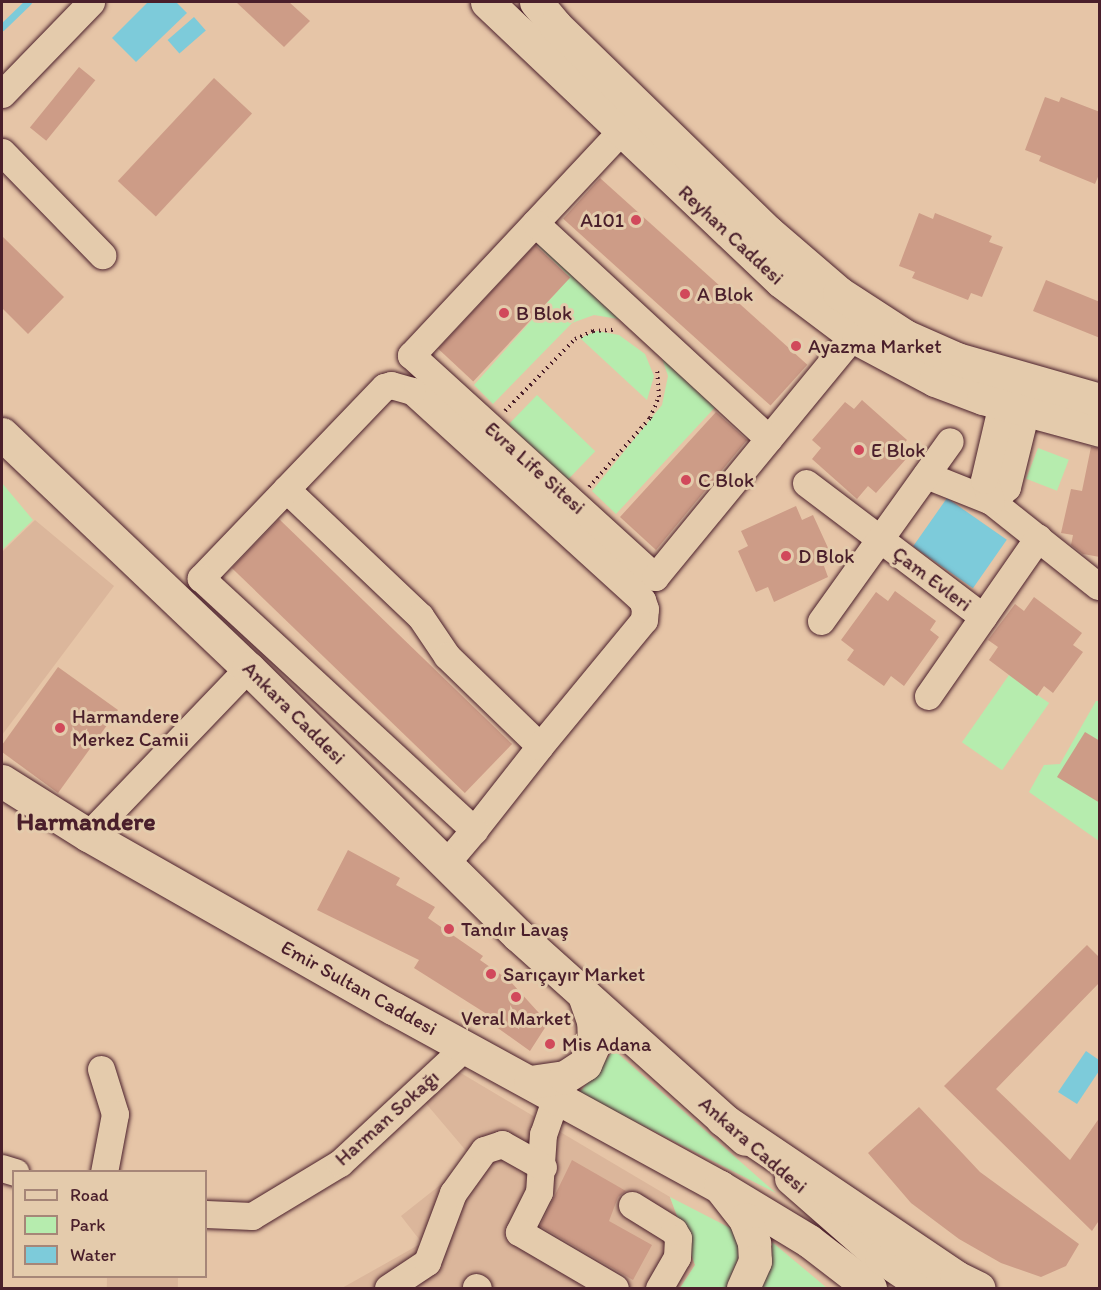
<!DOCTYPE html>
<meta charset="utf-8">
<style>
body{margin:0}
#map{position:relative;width:1101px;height:1290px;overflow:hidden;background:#e6c5a7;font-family:Itim,sans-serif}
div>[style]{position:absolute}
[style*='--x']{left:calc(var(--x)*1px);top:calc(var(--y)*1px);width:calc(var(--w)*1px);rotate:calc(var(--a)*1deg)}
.built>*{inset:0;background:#dbb69b;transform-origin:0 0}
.green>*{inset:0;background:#b6ecae;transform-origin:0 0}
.water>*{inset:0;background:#7dcbda;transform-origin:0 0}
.stream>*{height:7px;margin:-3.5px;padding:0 3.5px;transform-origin:3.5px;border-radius:3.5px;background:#7dcbda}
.building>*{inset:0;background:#cd9c87;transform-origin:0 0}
.path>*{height:4px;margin-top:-2px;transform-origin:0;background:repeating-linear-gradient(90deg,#4a1f2b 0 1.5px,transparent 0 6px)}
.roads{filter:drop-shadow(0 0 2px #4a1f2b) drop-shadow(0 0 2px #4a1f2b)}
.minor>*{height:27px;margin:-13.5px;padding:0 13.5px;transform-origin:13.5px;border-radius:13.5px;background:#e4cbac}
.major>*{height:33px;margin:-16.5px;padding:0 16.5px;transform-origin:16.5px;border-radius:16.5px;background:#e4cbac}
.highway>*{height:33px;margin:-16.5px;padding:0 16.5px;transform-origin:16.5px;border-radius:16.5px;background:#e4cbac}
.dots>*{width:16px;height:16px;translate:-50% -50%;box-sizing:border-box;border:3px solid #e4cbac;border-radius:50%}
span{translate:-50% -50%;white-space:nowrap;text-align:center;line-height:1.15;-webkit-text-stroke:6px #e4cbac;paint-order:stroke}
.poi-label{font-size:20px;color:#4a1f2b}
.right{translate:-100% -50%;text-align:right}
.left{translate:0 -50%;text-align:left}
.street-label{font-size:20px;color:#4a1f2b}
.district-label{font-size:26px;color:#4a1f2b;font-weight:700}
.frame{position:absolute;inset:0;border:3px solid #4a1f2b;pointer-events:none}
.legend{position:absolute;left:12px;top:1170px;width:195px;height:108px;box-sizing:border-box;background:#e4cbac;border:2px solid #a68678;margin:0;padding:8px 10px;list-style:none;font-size:18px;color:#4a1f2b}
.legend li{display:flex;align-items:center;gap:12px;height:30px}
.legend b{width:30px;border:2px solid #a68678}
</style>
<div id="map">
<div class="built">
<i style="clip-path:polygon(35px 520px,114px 586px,2px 735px,2px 552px)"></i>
<i style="clip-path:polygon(444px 1063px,670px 1197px,695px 1265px,680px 1288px,342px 1288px,422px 1243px,401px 1216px,473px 1159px,418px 1094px)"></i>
<i style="left:107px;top:1276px;width:71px;height:12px;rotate:1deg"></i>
</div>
<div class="green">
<i style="clip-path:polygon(536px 244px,553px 250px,625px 320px,594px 315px,572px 323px,493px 404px,474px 385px,570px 277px)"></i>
<i style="clip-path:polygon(597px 331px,619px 335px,645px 354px,654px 376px,647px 400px,580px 338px)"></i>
<i style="clip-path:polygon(660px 352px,719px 403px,616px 514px,592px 491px,662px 405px,668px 376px)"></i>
<i style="left:537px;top:395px;width:81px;height:41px;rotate:44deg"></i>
<i style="left:1038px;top:448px;width:33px;height:33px;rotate:21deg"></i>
<i style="clip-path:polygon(2px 483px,33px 520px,2px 550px)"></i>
<i style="left:1009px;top:675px;width:49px;height:82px;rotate:35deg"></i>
<i style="clip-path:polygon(1096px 701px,1099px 701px,1099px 841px,1029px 792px,1044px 765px,1060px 764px)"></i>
<i style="clip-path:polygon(614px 1050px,776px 1193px,579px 1093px)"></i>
<i style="clip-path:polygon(670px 1197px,736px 1231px,742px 1249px,726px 1288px,680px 1288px,695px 1265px)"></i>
<i style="clip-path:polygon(772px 1242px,827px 1288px,759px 1288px,771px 1264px)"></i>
</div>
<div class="water">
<i style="clip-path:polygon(148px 2px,176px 2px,187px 13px,136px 62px,112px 38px)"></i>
<i style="left:194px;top:17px;width:18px;height:35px;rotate:49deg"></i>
<i style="left:947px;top:498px;width:73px;height:59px;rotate:35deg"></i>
<i style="clip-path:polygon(1086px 1051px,1099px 1060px,1099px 1071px,1077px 1104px,1058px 1092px)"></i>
</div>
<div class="stream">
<i style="--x:2;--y:27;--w:36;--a:-44"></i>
</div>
<div class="building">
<i style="clip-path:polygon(236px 2px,289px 2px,310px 21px,284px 47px)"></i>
<i style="left:79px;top:67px;width:21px;height:78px;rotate:39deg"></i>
<i style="left:214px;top:78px;width:52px;height:141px;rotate:43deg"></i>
<i style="clip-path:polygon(1045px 97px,1059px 102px,1061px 97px,1100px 112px,1100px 172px,1095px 184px,1039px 161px,1041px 156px,1025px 150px)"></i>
<i style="left:600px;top:178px;width:279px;height:55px;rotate:42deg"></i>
<i style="clip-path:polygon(919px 213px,933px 219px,935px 213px,992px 236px,989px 242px,1003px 247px,982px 297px,971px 293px,968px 300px,912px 278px,915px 272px,899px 266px)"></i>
<i style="clip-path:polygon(2px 236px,64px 297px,28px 334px,2px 308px)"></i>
<i style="left:535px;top:245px;width:48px;height:142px;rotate:43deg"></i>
<i style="clip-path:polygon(1046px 280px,1100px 302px,1100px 338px,1033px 311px)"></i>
<i style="clip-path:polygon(862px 400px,907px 440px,897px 451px,906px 459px,876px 493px,868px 486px,857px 499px,812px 459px,821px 448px,812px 440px,845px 402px,854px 409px)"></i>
<i style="clip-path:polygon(716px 412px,747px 440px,656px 550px,620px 517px)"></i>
<i style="clip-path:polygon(1091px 447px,1100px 448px,1100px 557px,1083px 554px,1071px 545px,1073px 535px,1061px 533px,1071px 489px,1082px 491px)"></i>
<i style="clip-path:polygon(796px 506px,802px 520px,813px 515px,834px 561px,824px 566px,828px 577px,774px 602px,768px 587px,756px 592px,738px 551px,748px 546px,741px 531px)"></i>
<i style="left:279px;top:519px;width:324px;height:68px;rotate:44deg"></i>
<i style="clip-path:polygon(895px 591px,936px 621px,930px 630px,939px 637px,904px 686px,891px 676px,884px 686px,847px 660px,854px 650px,841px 640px,876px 592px,888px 601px)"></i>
<i style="clip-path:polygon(1034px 597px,1082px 633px,1073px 645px,1083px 652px,1053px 693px,1044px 686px,1037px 696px,989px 660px,998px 647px,988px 640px,1015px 604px,1024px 611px)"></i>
<i style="clip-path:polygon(58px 667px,118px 710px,58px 793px,2px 752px,2px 745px)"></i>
<i style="clip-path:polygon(1085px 732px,1100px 741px,1100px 803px,1057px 777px)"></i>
<i style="clip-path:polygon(348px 850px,400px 878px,396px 885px,435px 907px,428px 918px,483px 956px,480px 960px,510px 981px,548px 1023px,530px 1051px,488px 1021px,490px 1016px,414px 968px,419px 960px,317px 910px)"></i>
<i style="clip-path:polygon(1087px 945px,1100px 958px,1100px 982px,996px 1089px,1070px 1160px,1100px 1117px,1100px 1219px,1092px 1231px,944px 1086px)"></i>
<i style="clip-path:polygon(919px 1107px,980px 1172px,1079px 1244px,1066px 1266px,1041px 1277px,1001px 1263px,959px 1239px,911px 1203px,868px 1153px)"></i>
<i style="clip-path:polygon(572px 1160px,626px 1191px,618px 1197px,609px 1221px,652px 1245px,633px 1280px,540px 1226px)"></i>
</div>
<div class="path">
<i style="--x:505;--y:411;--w:100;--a:-45.8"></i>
<i style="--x:575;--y:339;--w:20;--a:-24"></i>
<i style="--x:593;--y:331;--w:22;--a:-3"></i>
<i style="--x:589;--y:487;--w:92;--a:-48.5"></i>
<i style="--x:650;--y:418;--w:23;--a:-67"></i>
<i style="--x:659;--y:397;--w:27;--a:-94"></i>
</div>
<div class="roads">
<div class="minor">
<i style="--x:2;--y:94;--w:128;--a:-45.9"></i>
<i style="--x:620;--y:132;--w:306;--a:133.1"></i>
<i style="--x:411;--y:355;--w:330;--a:42.3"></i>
<i style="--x:655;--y:577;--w:312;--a:-50.6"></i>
<i style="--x:2;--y:152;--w:144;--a:45.8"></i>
<i style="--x:535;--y:223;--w:318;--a:42.7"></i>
<i style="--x:926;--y:475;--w:70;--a:21.8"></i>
<i style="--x:991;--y:501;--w:137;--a:38.5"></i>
<i style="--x:806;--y:483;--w:222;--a:37.1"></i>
<i style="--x:286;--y:489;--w:185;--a:43.5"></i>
<i style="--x:420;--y:616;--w:48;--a:56"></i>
<i style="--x:447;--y:656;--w:129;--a:44.1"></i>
<i style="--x:991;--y:501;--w:21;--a:-41"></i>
<i style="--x:1007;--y:487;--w:79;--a:-76.1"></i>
<i style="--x:991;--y:501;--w:22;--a:-108"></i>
<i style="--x:984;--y:480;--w:79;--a:-76.8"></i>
<i style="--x:821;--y:621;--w:221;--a:-54.4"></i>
<i style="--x:928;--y:696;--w:193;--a:-55.2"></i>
<i style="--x:88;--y:835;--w:231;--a:-46.2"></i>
<i style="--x:446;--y:863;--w:43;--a:-49.7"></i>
<i style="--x:474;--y:830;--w:107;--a:-51.8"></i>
<i style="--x:540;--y:746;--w:163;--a:-50.5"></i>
<i style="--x:644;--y:620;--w:11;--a:-85"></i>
<i style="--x:645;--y:609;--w:9;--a:-108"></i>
<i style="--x:642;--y:600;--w:311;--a:-137.7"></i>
<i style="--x:412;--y:391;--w:22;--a:-164"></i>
<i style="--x:391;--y:385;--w:7;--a:164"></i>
<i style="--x:384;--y:387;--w:265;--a:133.8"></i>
<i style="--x:201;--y:578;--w:372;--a:42.7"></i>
<i style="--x:101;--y:1069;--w:47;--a:72.7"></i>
<i style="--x:115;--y:1114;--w:59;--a:100.7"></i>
<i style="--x:556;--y:1097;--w:39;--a:109"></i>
<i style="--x:543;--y:1134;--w:58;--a:93.9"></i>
<i style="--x:539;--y:1192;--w:45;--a:116.6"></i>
<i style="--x:519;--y:1232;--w:111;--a:30.3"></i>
<i style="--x:2;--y:1168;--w:14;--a:17"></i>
<i style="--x:632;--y:1205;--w:49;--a:31.8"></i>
<i style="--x:674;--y:1231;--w:8;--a:60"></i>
<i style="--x:678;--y:1238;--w:19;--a:93"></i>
<i style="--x:677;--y:1257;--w:36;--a:120"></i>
<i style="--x:206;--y:1214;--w:46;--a:2.5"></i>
<i style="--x:252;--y:1216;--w:103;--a:-31.1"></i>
<i style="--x:340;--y:1163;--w:171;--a:-42.9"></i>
<i style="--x:476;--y:1287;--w:2;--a:27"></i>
<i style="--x:388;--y:1288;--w:47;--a:-33.7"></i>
<i style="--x:427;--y:1262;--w:74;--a:-69.4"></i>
<i style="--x:453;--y:1193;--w:53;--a:-54.2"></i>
<i style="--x:484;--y:1150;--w:19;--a:-18"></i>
<i style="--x:502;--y:1144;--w:47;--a:29.3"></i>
</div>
<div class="major">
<i style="--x:487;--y:2;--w:405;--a:43.5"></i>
<i style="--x:781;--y:281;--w:96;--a:37"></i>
<i style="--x:858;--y:339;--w:87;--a:28"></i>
<i style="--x:935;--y:380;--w:51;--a:20.6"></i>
<i style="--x:983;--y:398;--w:121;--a:15.3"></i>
<i style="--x:536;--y:2;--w:30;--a:50"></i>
<i style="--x:555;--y:25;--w:297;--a:44.2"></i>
<i style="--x:768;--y:232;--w:94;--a:40.7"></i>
<i style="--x:839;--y:293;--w:79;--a:33.1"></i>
<i style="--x:905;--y:336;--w:57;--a:23.9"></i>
<i style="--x:957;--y:359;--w:149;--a:16"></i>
<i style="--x:2;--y:434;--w:340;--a:43.6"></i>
<i style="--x:248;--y:668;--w:380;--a:44.7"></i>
<i style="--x:518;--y:935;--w:305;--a:41.9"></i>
<i style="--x:2;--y:781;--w:102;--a:32.1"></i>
<i style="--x:88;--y:835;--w:351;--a:29.6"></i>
<i style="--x:393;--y:1008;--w:373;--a:28.7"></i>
<i style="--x:720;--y:1187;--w:104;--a:31.2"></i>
<i style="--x:809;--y:1241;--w:77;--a:37.6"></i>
<i style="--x:530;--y:1082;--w:35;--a:-8"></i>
<i style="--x:565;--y:1077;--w:24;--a:-33"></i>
<i style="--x:585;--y:1064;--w:22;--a:-66"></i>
<i style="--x:594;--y:1044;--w:23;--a:-92"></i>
<i style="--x:593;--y:1021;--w:28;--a:-109"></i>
<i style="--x:791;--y:1178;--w:120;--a:41.3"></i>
<i style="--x:881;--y:1257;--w:55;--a:34"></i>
</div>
<div class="highway">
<i style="--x:722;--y:1119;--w:282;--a:34"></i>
<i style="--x:956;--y:1277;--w:25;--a:26"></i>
<i style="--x:720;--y:1187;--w:41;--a:52"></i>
<i style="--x:745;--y:1219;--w:26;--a:69"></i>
<i style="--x:754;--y:1243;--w:18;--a:87"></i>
<i style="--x:755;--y:1261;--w:30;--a:114"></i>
</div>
</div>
<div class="dots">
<i style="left:636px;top:220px;background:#d1495b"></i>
<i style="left:685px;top:294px;background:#d1495b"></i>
<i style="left:504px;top:313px;background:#d1495b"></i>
<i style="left:796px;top:346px;background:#d1495b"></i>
<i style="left:859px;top:450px;background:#d1495b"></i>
<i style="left:686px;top:480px;background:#d1495b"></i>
<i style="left:786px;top:556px;background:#d1495b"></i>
<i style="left:60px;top:728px;background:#d1495b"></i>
<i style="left:449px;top:929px;background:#d1495b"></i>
<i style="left:491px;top:974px;background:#d1495b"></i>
<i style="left:516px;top:997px;background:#d1495b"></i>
<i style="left:550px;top:1044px;background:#d1495b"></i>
</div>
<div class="poi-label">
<span class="right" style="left:624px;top:220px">A101</span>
<span class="left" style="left:697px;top:294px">A Blok</span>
<span class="left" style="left:516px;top:313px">B Blok</span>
<span class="left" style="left:808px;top:346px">Ayazma Market</span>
<span class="left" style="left:871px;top:450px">E Blok</span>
<span class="left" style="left:698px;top:480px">C Blok</span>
<span class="left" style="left:798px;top:556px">D Blok</span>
<span class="left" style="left:72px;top:728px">Harmandere<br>Merkez Camii</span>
<span class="left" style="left:461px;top:929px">Tandır Lavaş</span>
<span class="left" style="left:503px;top:974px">Sarıçayır Market</span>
<span style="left:516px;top:1018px">Veral Market</span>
<span class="left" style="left:562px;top:1044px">Mis Adana</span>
</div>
<div class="street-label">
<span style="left:731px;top:235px;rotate:43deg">Reyhan Caddesi</span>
<span style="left:535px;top:468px;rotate:42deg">Evra Life Sitesi</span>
<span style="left:932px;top:579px;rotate:37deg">Çam Evleri</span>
<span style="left:294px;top:713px;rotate:45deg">Ankara Caddesi</span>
<span style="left:359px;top:988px;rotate:29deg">Emir Sultan Caddesi</span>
<span style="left:387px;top:1118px;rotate:-42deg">Harman Sokağı</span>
<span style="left:753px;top:1145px;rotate:41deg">Ankara Caddesi</span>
</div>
<div class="district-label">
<span style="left:86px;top:822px">Harmandere</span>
</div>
<div class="frame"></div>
<ul class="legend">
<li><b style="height:8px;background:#e4cbac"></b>Road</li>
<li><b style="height:16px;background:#b6ecae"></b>Park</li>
<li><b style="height:16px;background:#7dcbda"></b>Water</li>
</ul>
</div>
